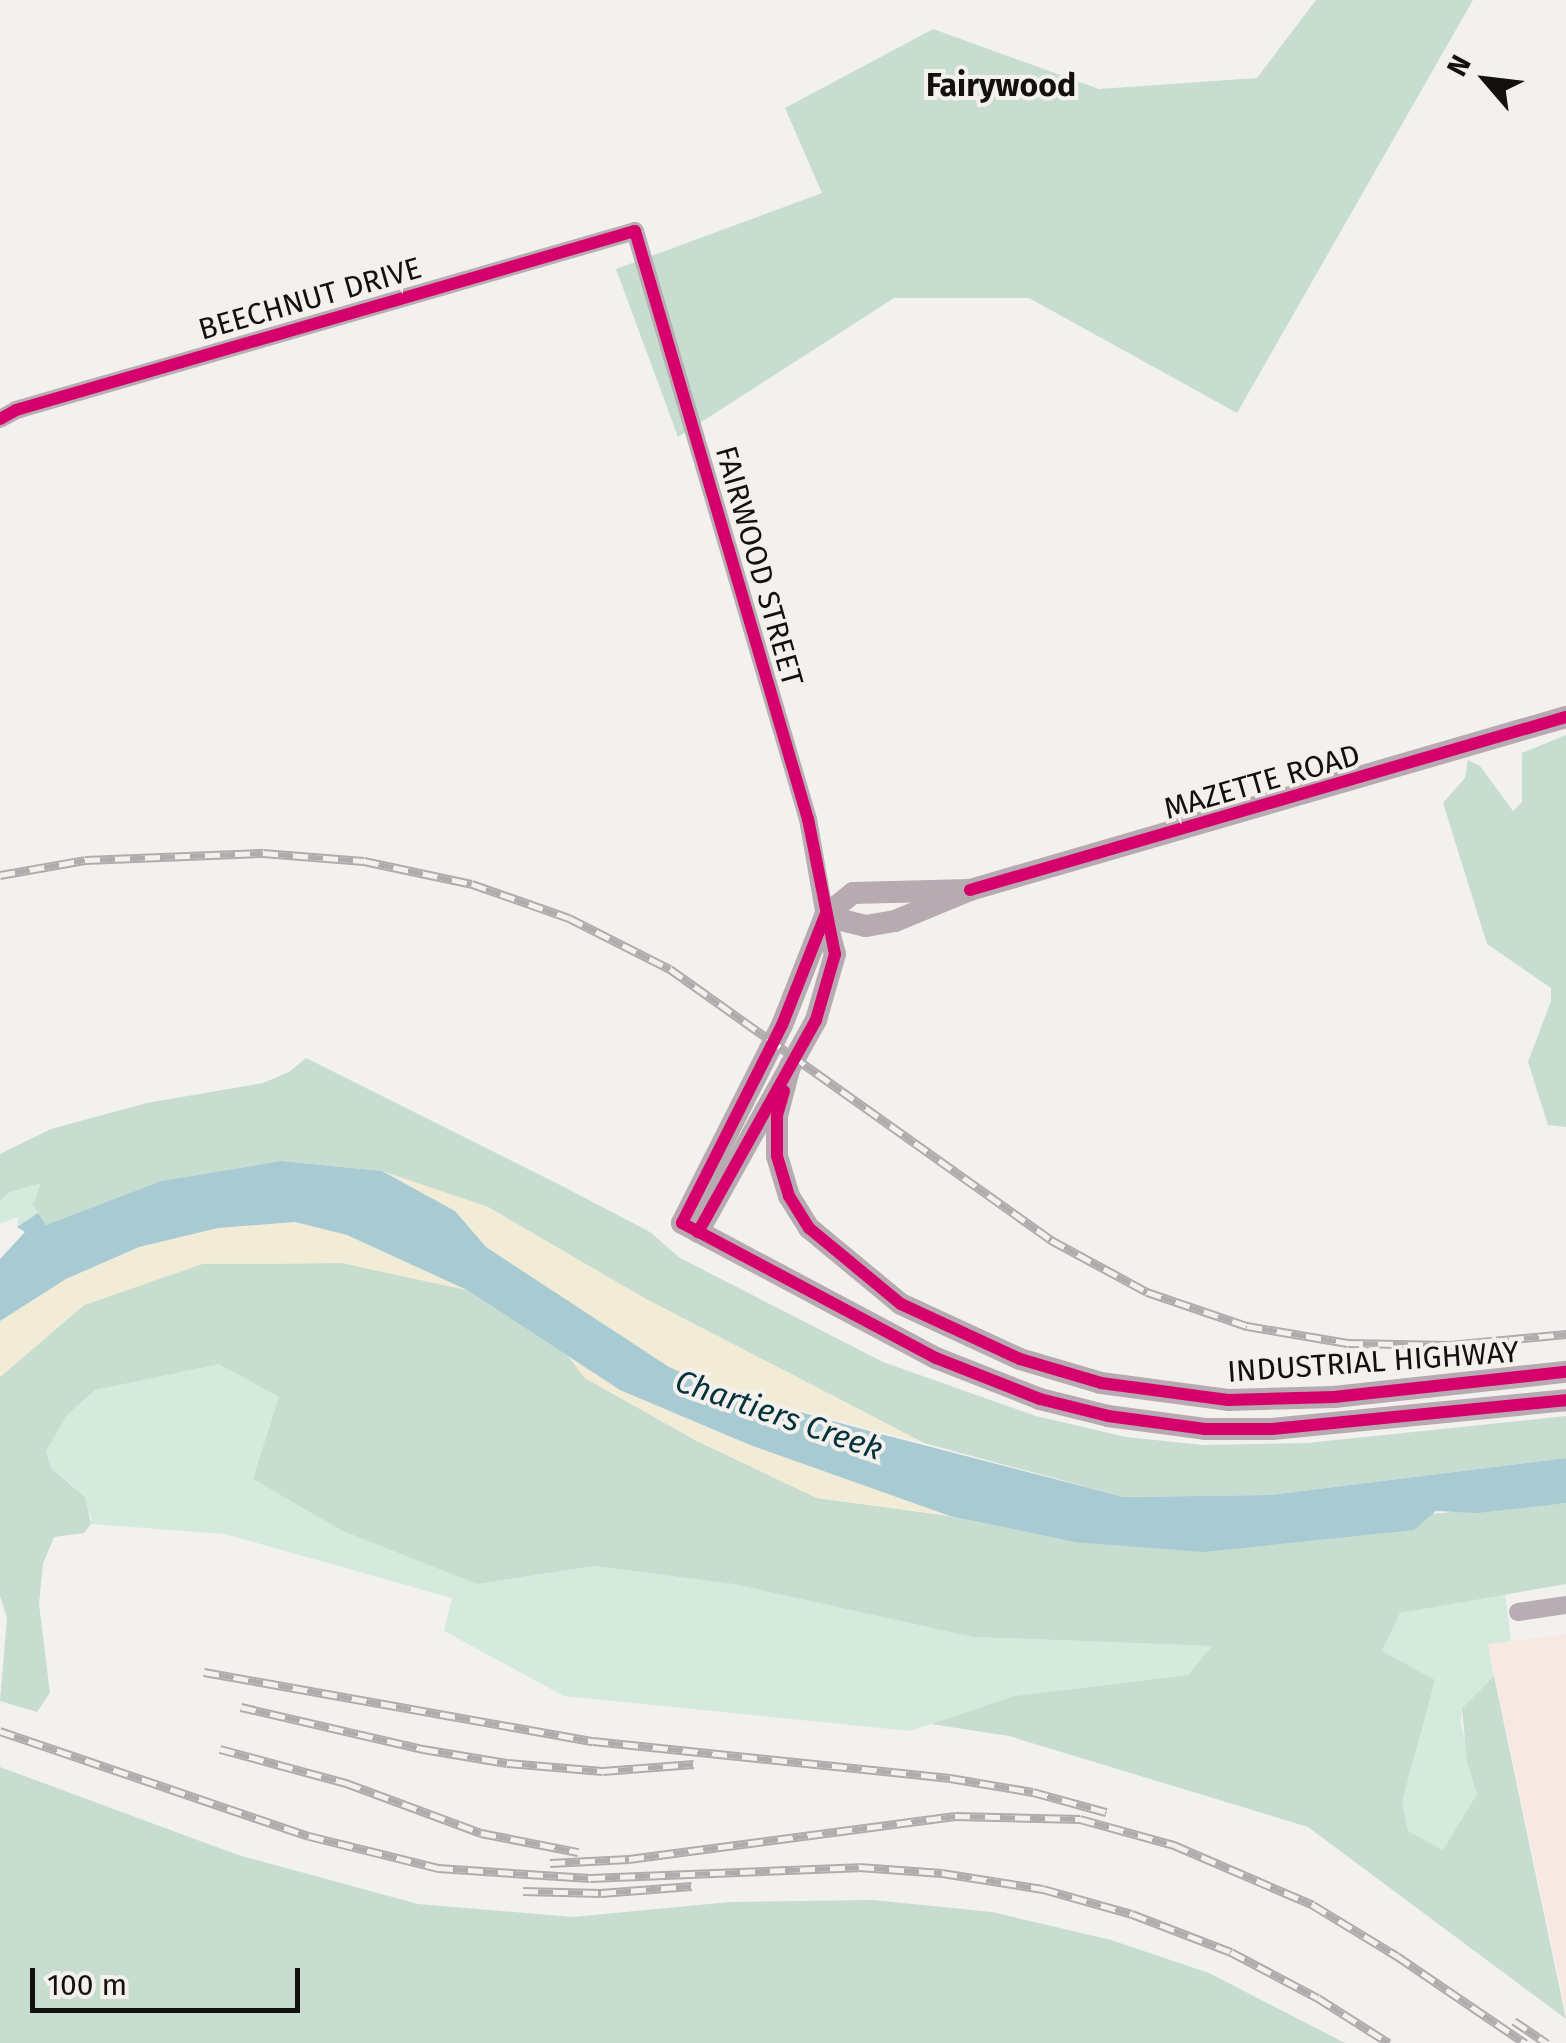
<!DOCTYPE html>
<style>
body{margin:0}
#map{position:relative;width:1566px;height:2043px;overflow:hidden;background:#f3f1ee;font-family:"Fira Sans",sans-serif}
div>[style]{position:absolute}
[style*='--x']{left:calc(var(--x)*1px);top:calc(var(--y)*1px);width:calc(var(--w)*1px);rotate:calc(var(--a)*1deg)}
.commercial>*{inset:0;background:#f7e9e2}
.green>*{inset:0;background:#d4eadc}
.forest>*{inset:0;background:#c6ddcf}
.sand>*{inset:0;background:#f2ecd6}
.water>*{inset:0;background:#a8cad3}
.street>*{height:18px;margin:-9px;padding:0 9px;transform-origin:9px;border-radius:9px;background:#b8adb2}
.secondary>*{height:22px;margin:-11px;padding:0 11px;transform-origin:11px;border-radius:11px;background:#b7abb1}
.rail>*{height:9px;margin-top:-4.5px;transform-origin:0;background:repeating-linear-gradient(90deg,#f4f1ed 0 15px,#b2abad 0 30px);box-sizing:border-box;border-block:2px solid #b2abad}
.cycleway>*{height:12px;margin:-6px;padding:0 6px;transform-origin:6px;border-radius:6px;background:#d6006c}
span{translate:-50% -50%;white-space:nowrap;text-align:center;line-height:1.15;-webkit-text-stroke:8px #f4f1ed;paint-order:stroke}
.street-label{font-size:30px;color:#12110f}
.neighbourhood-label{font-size:32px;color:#12110f;font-weight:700}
.water-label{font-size:32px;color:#02323c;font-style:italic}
.north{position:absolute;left:1436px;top:30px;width:100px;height:100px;-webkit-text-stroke:8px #f4f1ed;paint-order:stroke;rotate:298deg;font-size:28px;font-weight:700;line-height:40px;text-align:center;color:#12110f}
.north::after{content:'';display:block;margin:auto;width:35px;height:45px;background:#12110f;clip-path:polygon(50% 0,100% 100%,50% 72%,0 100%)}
.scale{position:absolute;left:30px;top:1968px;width:270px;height:45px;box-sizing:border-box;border:5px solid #12110f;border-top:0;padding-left:12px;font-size:30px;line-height:35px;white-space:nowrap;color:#12110f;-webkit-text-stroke:8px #f4f1ed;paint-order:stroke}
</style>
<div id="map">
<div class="commercial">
<i style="clip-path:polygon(1566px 1634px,1566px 2011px,1488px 1644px)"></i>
</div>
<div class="green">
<i style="clip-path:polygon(42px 1182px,33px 1205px,38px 1213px,17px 1227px,18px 1217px,0 1224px,0 1201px,10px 1192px)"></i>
<i style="clip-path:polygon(219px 1363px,280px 1397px,477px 1584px,594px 1566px,733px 1584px,973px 1637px,1214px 1646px,1188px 1675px,1014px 1696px,910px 1731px,564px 1696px,444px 1631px,452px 1598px,225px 1534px,91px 1524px,91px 1516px,75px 1487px,51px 1468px,46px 1450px,67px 1415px,95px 1390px)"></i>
<i style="clip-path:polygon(1505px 1593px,1511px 1641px,1488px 1644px,1494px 1676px,1462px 1708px,1461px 1724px,1477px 1794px,1443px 1851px,1408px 1831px,1402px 1802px,1434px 1680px,1382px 1651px,1400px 1613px)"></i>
</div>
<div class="forest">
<i style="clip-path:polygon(1316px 0,1473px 0,1237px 413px,1029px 298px,894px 298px,678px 437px,616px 269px,822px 193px,785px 108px,933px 29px,1099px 89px,1257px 78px)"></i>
<i style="clip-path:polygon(1566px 735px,1566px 1127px,1548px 1125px,1528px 1062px,1551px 1001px,1551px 988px,1487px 944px,1443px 803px,1465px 778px,1468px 760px,1480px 766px,1513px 811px,1522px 802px,1522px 753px)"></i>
<i style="clip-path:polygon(306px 1058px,564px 1187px,650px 1232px,680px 1258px,883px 1362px,1036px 1416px,1126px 1437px,1203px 1445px,1307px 1443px,1566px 1416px,1566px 1458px,1269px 1495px,1124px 1497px,924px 1443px,644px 1298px,488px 1207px,382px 1171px,281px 1161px,161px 1181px,46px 1225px,33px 1205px,41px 1183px,10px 1192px,0 1201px,0 1154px,51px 1129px,147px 1103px,263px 1083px,289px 1072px)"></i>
<i style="clip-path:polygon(342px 1263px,467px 1290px,568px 1356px,585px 1378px,697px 1441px,817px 1498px,950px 1516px,1074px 1542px,1566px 1503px,1566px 1584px,1400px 1613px,1382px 1651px,1435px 1680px,1402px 1802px,1408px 1831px,1443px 1850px,1477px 1794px,1467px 1762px,1462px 1708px,1494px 1676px,1566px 2019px,1308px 1827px,1009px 1736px,931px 1724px,1014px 1696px,1188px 1675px,1212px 1646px,973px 1637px,733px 1584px,594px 1566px,477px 1584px,343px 1531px,253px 1479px,279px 1397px,219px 1364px,95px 1390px,67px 1415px,46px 1451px,51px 1468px,85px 1497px,91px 1524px,84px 1533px,54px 1537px,43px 1564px,39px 1604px,50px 1693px,37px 1712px,0 1701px,7px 1618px,0 1596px,0 1377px,84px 1305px,202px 1264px)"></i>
<i style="clip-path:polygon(0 1767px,238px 1855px,418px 1904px,573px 1917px,730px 1902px,873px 1900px,992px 1912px,1111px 1940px,1209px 1973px,1345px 2043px,0 2043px)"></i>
</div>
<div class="sand">
<i style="clip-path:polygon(382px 1171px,487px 1207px,644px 1298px,924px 1443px,727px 1392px,669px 1367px,486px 1247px,455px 1211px)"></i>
<i style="clip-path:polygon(295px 1222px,347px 1235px,467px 1290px,342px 1263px,202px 1264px,84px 1305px,0 1377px,0 1321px,67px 1279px,139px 1247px,218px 1228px)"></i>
<i style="clip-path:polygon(568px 1356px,620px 1390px,750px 1445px,950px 1516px,817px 1498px,697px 1441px,585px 1378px)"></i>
</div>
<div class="water">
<i style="clip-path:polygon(281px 1161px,382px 1171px,455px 1211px,486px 1247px,669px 1367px,727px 1392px,873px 1432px,1124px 1497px,1269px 1495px,1566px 1458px,1566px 1503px,1477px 1513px,1436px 1511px,1414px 1530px,1204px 1552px,1074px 1542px,950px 1516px,750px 1445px,620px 1390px,467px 1290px,347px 1235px,295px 1222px,218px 1228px,139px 1247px,66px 1279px,0 1321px,0 1259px,25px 1232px,17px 1227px,38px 1213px,46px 1225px,161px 1181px)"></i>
</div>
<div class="street">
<i style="--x:0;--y:419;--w:18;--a:-29"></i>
<i style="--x:16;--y:410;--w:644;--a:-16.13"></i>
<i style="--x:635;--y:231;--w:613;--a:73.61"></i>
<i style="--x:808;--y:819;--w:98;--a:80.1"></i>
<i style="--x:1518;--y:1612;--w:49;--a:-8.3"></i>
</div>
<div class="secondary">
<i style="--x:970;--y:890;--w:117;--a:178.5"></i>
<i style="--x:853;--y:893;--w:36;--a:141"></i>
<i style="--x:825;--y:916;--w:117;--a:111.5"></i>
<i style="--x:782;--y:1025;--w:222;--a:116.8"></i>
<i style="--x:682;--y:1223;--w:288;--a:28"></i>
<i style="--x:936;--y:1358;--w:112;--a:21.5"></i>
<i style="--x:1040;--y:1399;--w:70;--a:14"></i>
<i style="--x:1108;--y:1416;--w:98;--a:7.6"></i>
<i style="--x:1205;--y:1429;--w:67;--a:0"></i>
<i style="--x:1272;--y:1429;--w:295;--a:-5.6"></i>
<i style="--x:825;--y:916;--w:42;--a:13.7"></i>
<i style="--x:866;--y:926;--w:29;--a:-10"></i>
<i style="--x:895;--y:921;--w:81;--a:-22.5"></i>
<i style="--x:970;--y:890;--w:621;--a:-16.19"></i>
<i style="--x:790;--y:1066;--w:52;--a:104.6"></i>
<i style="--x:777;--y:1116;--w:40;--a:90"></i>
<i style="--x:777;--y:1156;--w:42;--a:73.3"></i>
<i style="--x:789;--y:1196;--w:38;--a:58"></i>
<i style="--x:809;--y:1228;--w:119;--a:39.6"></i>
<i style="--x:901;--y:1304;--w:131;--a:24.8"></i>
<i style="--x:1020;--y:1359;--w:84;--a:16.5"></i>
<i style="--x:1101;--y:1383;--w:128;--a:7.6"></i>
<i style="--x:1228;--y:1400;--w:106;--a:-1.6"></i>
<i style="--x:1334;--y:1397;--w:233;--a:-6.2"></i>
<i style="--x:698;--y:1232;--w:243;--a:-60.9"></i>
<i style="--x:816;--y:1020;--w:69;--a:-73.9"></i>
<i style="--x:835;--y:954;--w:39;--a:-105"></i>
</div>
<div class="rail">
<i style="--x:0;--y:875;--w:86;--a:-10"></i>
<i style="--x:85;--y:860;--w:178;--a:-2.3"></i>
<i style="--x:263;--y:853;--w:101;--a:4.5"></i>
<i style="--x:364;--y:861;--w:110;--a:12"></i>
<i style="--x:472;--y:884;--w:103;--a:19.3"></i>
<i style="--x:569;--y:918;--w:113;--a:26.8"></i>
<i style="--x:670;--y:969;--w:468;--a:35.4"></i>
<i style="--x:1051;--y:1240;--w:109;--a:28.4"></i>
<i style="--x:1147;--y:1292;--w:106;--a:18.8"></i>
<i style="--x:1247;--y:1326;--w:102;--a:9.6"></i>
<i style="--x:1348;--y:1343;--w:101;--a:1.1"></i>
<i style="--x:1449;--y:1345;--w:118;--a:-5.4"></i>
<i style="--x:204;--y:1672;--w:395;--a:10.1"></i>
<i style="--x:593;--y:1741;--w:359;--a:5.9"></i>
<i style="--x:950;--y:1778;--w:84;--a:9.6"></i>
<i style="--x:1033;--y:1792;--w:76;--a:15.3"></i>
<i style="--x:241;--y:1707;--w:187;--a:13"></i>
<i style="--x:423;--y:1749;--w:85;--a:9.5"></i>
<i style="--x:507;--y:1763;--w:96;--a:4.8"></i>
<i style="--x:603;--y:1771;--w:91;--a:-4.4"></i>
<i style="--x:0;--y:1731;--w:326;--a:18.8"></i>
<i style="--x:309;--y:1836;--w:133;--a:13.9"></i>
<i style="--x:438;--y:1868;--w:152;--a:3.8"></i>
<i style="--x:590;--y:1878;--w:269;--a:-2.3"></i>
<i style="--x:859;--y:1867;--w:83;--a:4.1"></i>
<i style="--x:942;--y:1873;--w:102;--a:9"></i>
<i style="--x:1043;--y:1889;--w:92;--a:15.7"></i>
<i style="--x:1132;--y:1914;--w:106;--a:21"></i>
<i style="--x:1231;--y:1952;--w:98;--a:27.9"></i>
<i style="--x:1318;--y:1998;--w:84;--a:32.4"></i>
<i style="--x:220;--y:1749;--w:131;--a:15.1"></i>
<i style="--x:346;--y:1783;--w:144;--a:20.3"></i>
<i style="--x:481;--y:1833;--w:99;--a:11.1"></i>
<i style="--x:550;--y:1863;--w:79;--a:-2.9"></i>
<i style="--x:629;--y:1859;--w:329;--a:-7.5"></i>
<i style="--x:955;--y:1816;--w:125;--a:1.4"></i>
<i style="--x:1080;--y:1819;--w:98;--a:15.5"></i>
<i style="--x:1174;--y:1845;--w:151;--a:23.3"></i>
<i style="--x:1313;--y:1905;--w:98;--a:31.3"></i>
<i style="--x:1397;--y:1956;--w:155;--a:34.2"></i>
<i style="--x:523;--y:1891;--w:78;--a:1.5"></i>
<i style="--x:601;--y:1893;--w:91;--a:-4.4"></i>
<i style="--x:1514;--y:2021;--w:40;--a:34"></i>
</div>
<div class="cycleway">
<i style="--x:0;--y:419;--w:18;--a:-29"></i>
<i style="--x:16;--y:410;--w:644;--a:-16.13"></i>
<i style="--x:635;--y:231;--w:613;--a:73.61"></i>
<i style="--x:808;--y:819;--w:138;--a:78.7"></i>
<i style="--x:835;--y:954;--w:69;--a:106.1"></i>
<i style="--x:816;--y:1020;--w:243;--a:119.1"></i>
<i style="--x:970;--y:890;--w:621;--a:-16.19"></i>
<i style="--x:825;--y:916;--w:117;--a:111.5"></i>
<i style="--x:782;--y:1025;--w:222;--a:116.8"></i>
<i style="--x:682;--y:1223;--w:288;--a:28"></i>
<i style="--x:936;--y:1358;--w:112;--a:21.5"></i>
<i style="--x:1040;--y:1399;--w:70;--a:14"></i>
<i style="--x:1108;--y:1416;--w:98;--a:7.6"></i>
<i style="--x:1205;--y:1429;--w:67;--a:0"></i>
<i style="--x:1272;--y:1429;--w:295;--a:-5.6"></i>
<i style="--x:784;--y:1091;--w:26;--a:106"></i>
<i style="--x:777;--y:1116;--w:40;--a:90"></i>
<i style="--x:777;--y:1156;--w:42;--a:73.3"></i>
<i style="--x:789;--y:1196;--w:38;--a:58"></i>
<i style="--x:809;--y:1228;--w:119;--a:39.6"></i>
<i style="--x:901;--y:1304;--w:131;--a:24.8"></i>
<i style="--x:1020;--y:1359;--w:84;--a:16.5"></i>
<i style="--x:1101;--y:1383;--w:128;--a:7.6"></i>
<i style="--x:1228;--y:1400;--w:106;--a:-1.6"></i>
<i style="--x:1334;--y:1397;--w:233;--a:-6.2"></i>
</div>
<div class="street-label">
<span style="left:310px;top:299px;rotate:-16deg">BEECHNUT DRIVE</span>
<span style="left:759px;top:566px;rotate:74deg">FAIRWOOD STREET</span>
<span style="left:1262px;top:782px;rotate:-16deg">MAZETTE ROAD</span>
<span style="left:1373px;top:1362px;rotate:-4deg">INDUSTRIAL HIGHWAY</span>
</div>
<div class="neighbourhood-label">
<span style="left:1001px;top:85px">Fairywood</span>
</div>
<div class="water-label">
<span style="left:779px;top:1415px;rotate:19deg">Chartiers Creek</span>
</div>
<div class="north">N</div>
<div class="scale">100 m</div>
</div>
